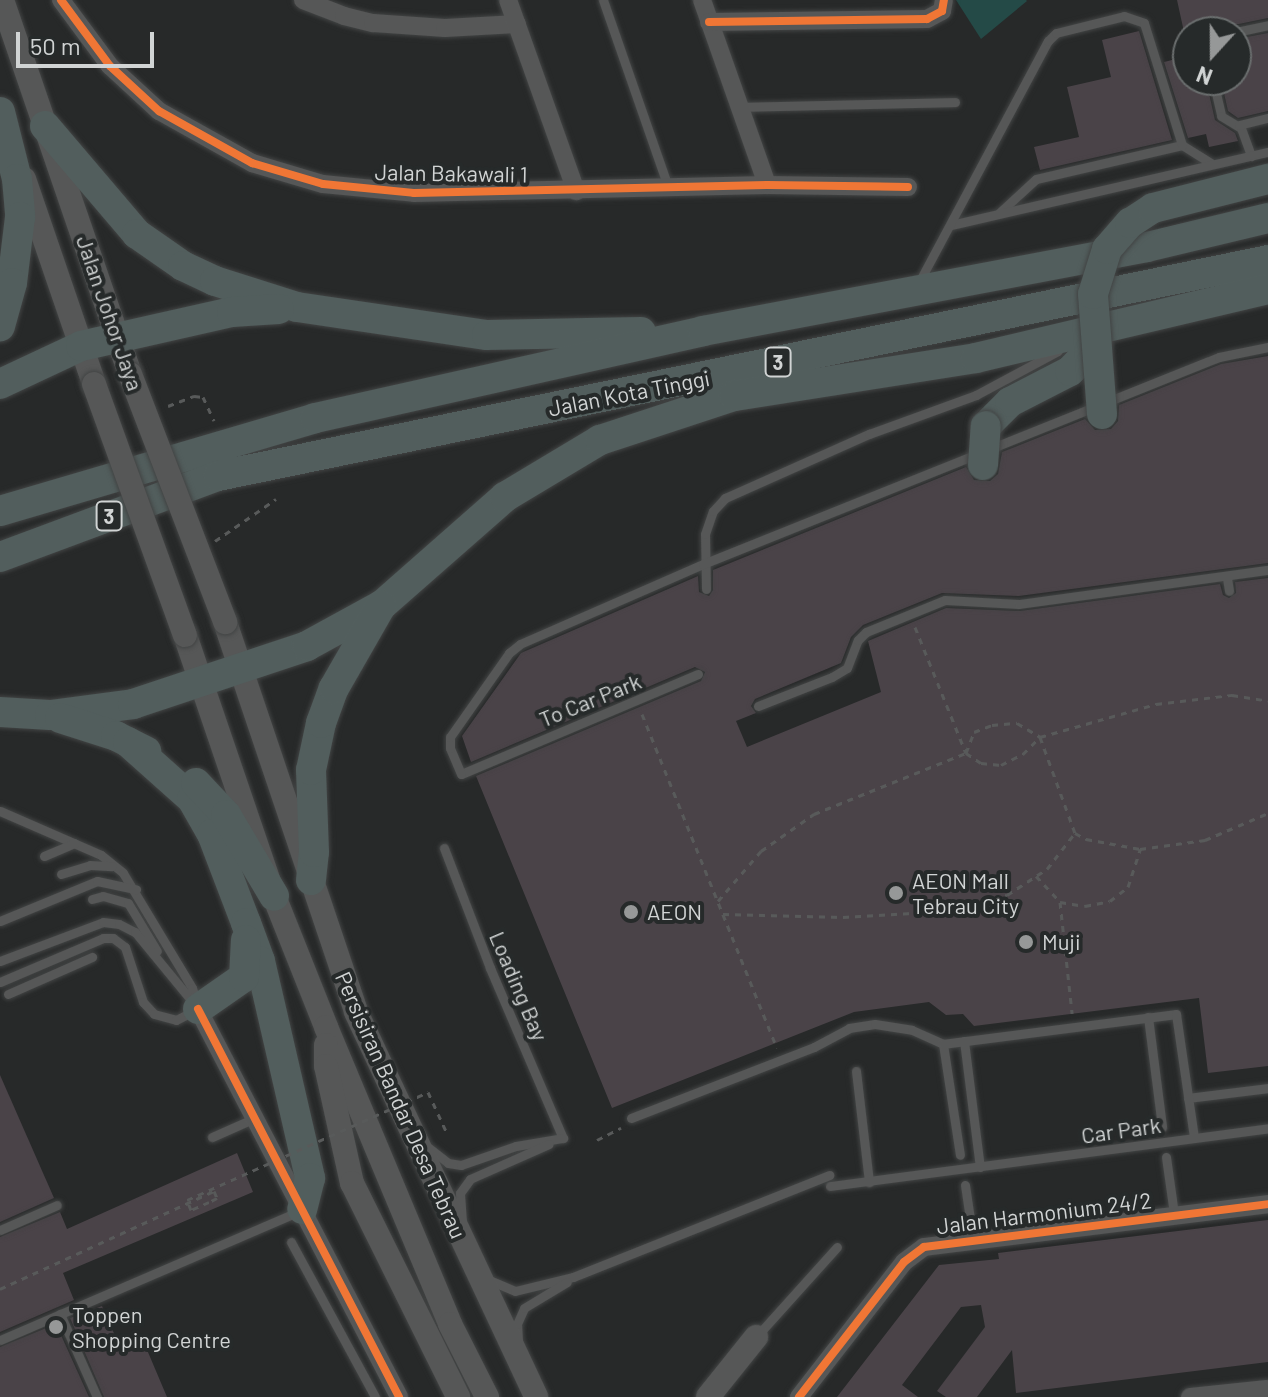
<!DOCTYPE html>
<style>
body{margin:0}
#map{position:relative;width:1268px;height:1397px;overflow:hidden;background:#272929;font-family:Barlow,sans-serif}
div>[style]{position:absolute}
[style*='--x']{left:calc(var(--x)*1px);top:calc(var(--y)*1px);width:calc(var(--w)*1px);rotate:calc(var(--a)*1deg)}
.green>*{inset:0;background:#244a47}
.building>*{inset:0;background:#4a4348}
.path>*{height:3px;margin-top:-1.5px;transform-origin:0;background:repeating-linear-gradient(90deg,#585a5a 0 6px,transparent 0 12px)}
.roads{filter:drop-shadow(0 0 2px #424444) drop-shadow(0 0 2px #424444)}
.service>*{height:9px;margin:-4.5px;padding:0 4.5px;transform-origin:4.5px;border-radius:4.5px;background:#565757}
.minor>*{height:18px;margin:-9px;padding:0 9px;transform-origin:9px;border-radius:9px;background:#565757}
.secondary>*{height:24px;margin:-12px;padding:0 12px;transform-origin:12px;border-radius:12px;background:#565757}
.trunk>*{height:30px;margin:-15px;padding:0 15px;transform-origin:15px;border-radius:15px;background:#525e5d}
.path-bridge>*{height:3px;margin-top:-1.5px;transform-origin:0;background:repeating-linear-gradient(90deg,#585a5a 0 6px,transparent 0 12px)}
.bridges{filter:drop-shadow(0 0 2px #424444) drop-shadow(0 0 2px #424444)}
.secondary-bridge>*{height:24px;margin:-12px;padding:0 12px;transform-origin:12px;border-radius:12px;background:#565757}
.trunk-bridge>*{height:30px;margin:-15px;padding:0 15px;transform-origin:15px;border-radius:15px;background:#525e5d}
.cycleway>*{height:8px;margin:-4px;padding:0 4px;transform-origin:4px;border-radius:4px;background:#f07635}
.dots>*{width:22px;height:22px;translate:-50% -50%;box-sizing:border-box;border:4px solid #262a2a;border-radius:50%}
span{translate:-50% -50%;white-space:nowrap;text-align:center;line-height:1.15;-webkit-text-stroke:8px #262a2a;paint-order:stroke}
.shield-label span{padding:2px 6px;background:#262a2a;border:2px solid;border-radius:6px;-webkit-text-stroke-width:0}
.shield-label{font-size:20px;color:#d1d4d4;font-weight:700}
.street-label{font-size:22px;color:#d1d4d4}
.poi-label{font-size:22px;color:#d1d4d4}
.left{translate:0 -50%;text-align:left}
.north{position:absolute;left:1172px;top:16px;width:80px;height:80px;box-sizing:border-box;background:#262a2a;border:2px solid #6a6e6e;border-radius:50%;rotate:201deg;font-size:22px;font-weight:700;line-height:32px;text-align:center;color:#d1d4d4}
.north::after{content:'';display:block;margin:auto;width:28px;height:36px;background:#969898;clip-path:polygon(50% 0,100% 100%,50% 72%,0 100%)}
.scale{position:absolute;left:16px;top:32px;width:138px;height:36px;box-sizing:border-box;border:4px solid #d1d4d4;border-top:0;padding-left:10px;font-size:24px;line-height:28px;white-space:nowrap;color:#d1d4d4;-webkit-text-stroke:6px #262a2a;paint-order:stroke}
</style>
<div id="map">
<div class="green">
<i style="clip-path:polygon(956px 0,1026px 0,1027px 1px,981px 39px)"></i>
</div>
<div class="building">
<i style="clip-path:polygon(1177px 0,1268px 0,1268px 18px,1234px 25px,1229px 32px,1184px 32px)"></i>
<i style="clip-path:polygon(1139px 31px,1172px 140px,1040px 170px,1034px 147px,1079px 137px,1067px 87px,1111px 77px,1102px 40px)"></i>
<i style="clip-path:polygon(1268px 33px,1268px 111px,1238px 118px,1228px 111px,1221px 80px,1236px 80px,1236px 39px)"></i>
<i style="clip-path:polygon(1188px 56px,1188px 80px,1206px 80px,1215px 120px,1235px 133px,1238px 141px,1209px 147px,1206px 134px,1188px 138px,1164px 62px)"></i>
<i style="clip-path:polygon(1268px 356px,1268px 563px,1019px 596px,942px 593px,863px 625px,851px 637px,841px 663px,755px 699px,751px 706px,756px 713px,736px 721px,747px 747px,881px 692px,868px 641px,946px 608px,1020px 611px,1220px 584px,1223px 595px,1229px 598px,1236px 593px,1235px 582px,1268px 578px,1268px 1066px,1208px 1073px,1199px 998px,974px 1026px,963px 1014px,946px 1015px,929px 1002px,854px 1012px,612px 1108px,476px 776px,701px 681px,705px 672px,695px 667px,471px 762px,462px 736px,521px 653px,698px 576px,699px 592px,709px 596px,713px 590px,713px 570px,966px 467px,974px 480px,990px 481px,998px 474px,1002px 452px,1085px 419px,1095px 430px,1111px 429px,1118px 421px,1119px 405px,1221px 364px)"></i>
<i style="clip-path:polygon(0 1075px,54px 1198px,0 1222px)"></i>
<i style="clip-path:polygon(237px 1153px,253px 1192px,63px 1273px,74px 1300px,0 1332px,0 1237px,60px 1212px,67px 1229px)"></i>
<i style="clip-path:polygon(1268px 1220px,1268px 1362px,1016px 1393px,1012px 1350px,977px 1397px,946px 1397px,937px 1391px,985px 1327px,981px 1305px,961px 1307px,902px 1385px,918px 1397px,837px 1397px,939px 1265px,999px 1259px,998px 1253px)"></i>
<i style="clip-path:polygon(102px 1306px,120px 1347px,142px 1338px,167px 1397px,104px 1397px,70px 1318px)"></i>
<i style="clip-path:polygon(56px 1324px,89px 1397px,0 1397px,0 1347px)"></i>
</div>
<div class="path">
<i style="--x:168;--y:406;--w:28;--a:-21"></i>
<i style="--x:194;--y:396;--w:9;--a:6"></i>
<i style="--x:203;--y:397;--w:26;--a:65"></i>
<i style="--x:215;--y:541;--w:74;--a:-34.5"></i>
<i style="--x:915;--y:627;--w:136;--a:68"></i>
<i style="--x:642;--y:714;--w:360;--a:68"></i>
<i style="--x:966;--y:753;--w:22;--a:-69"></i>
<i style="--x:974;--y:732;--w:19;--a:-21"></i>
<i style="--x:992;--y:725;--w:25;--a:-5"></i>
<i style="--x:1017;--y:723;--w:27;--a:31"></i>
<i style="--x:1040;--y:737;--w:102;--a:70"></i>
<i style="--x:1036;--y:876;--w:35;--a:47"></i>
<i style="--x:1060;--y:902;--w:25;--a:9"></i>
<i style="--x:1085;--y:906;--w:25;--a:-11"></i>
<i style="--x:1110;--y:901;--w:23;--a:-38"></i>
<i style="--x:1128;--y:887;--w:40;--a:-72"></i>
<i style="--x:718;--y:901;--w:66;--a:-49.3"></i>
<i style="--x:761;--y:851;--w:65;--a:-34.9"></i>
<i style="--x:814;--y:814;--w:164;--a:-21.9"></i>
<i style="--x:966;--y:753;--w:18;--a:34"></i>
<i style="--x:981;--y:763;--w:20;--a:6"></i>
<i style="--x:1001;--y:765;--w:25;--a:-27"></i>
<i style="--x:1023;--y:754;--w:24;--a:-45"></i>
<i style="--x:1040;--y:737;--w:121;--a:-15.9"></i>
<i style="--x:1156;--y:704;--w:77;--a:-6.8"></i>
<i style="--x:1232;--y:695;--w:36;--a:9"></i>
<i style="--x:1060;--y:902;--w:112;--a:83.8"></i>
<i style="--x:723;--y:914;--w:120;--a:1.4"></i>
<i style="--x:843;--y:917;--w:104;--a:-3.3"></i>
<i style="--x:947;--y:911;--w:62;--a:-14.9"></i>
<i style="--x:1007;--y:895;--w:48;--a:-33"></i>
<i style="--x:1047;--y:869;--w:46;--a:-52.1"></i>
<i style="--x:1075;--y:833;--w:13;--a:29"></i>
<i style="--x:1086;--y:839;--w:55;--a:10.5"></i>
<i style="--x:1140;--y:849;--w:66;--a:-7.9"></i>
<i style="--x:1205;--y:840;--w:69;--a:-23.2"></i>
<i style="--x:428;--y:1092;--w:43;--a:65.2"></i>
<i style="--x:597;--y:1140;--w:27;--a:-27"></i>
<i style="--x:0;--y:1289;--w:235;--a:-24.6"></i>
<i style="--x:214;--y:1191;--w:8;--a:67"></i>
<i style="--x:217;--y:1198;--w:9;--a:153"></i>
</div>
<div class="roads">
<div class="service">
<i style="--x:603;--y:0;--w:198;--a:70.8"></i>
<i style="--x:1236;--y:32;--w:33;--a:-12"></i>
<i style="--x:1213;--y:80;--w:37;--a:77"></i>
<i style="--x:1221;--y:116;--w:23;--a:31"></i>
<i style="--x:1241;--y:128;--w:30;--a:70"></i>
<i style="--x:740;--y:107;--w:215;--a:-1.3"></i>
<i style="--x:1239;--y:125;--w:30;--a:-14"></i>
<i style="--x:999;--y:213;--w:50;--a:-42.6"></i>
<i style="--x:1036;--y:179;--w:150;--a:-13.1"></i>
<i style="--x:1182;--y:145;--w:36;--a:32"></i>
<i style="--x:951;--y:225;--w:325;--a:-13"></i>
<i style="--x:918;--y:284;--w:276;--a:-61.9"></i>
<i style="--x:1048;--y:41;--w:11;--a:-45"></i>
<i style="--x:1056;--y:33;--w:70;--a:-14"></i>
<i style="--x:1124;--y:16;--w:21;--a:19"></i>
<i style="--x:1144;--y:23;--w:128;--a:72.7"></i>
<i style="--x:1227;--y:578;--w:13;--a:81"></i>
<i style="--x:706;--y:589;--w:55;--a:-91"></i>
<i style="--x:705;--y:534;--w:24;--a:-71"></i>
<i style="--x:713;--y:511;--w:18;--a:-47"></i>
<i style="--x:725;--y:498;--w:158;--a:-24"></i>
<i style="--x:869;--y:434;--w:114;--a:-20"></i>
<i style="--x:976;--y:395;--w:93;--a:-28.2"></i>
<i style="--x:698;--y:674;--w:257;--a:157.1"></i>
<i style="--x:461;--y:774;--w:28;--a:-113"></i>
<i style="--x:450;--y:748;--w:11;--a:-90"></i>
<i style="--x:450;--y:737;--w:103;--a:-54.9"></i>
<i style="--x:509;--y:653;--w:14;--a:-39"></i>
<i style="--x:520;--y:644;--w:200;--a:-23.6"></i>
<i style="--x:703;--y:564;--w:556;--a:-21.86"></i>
<i style="--x:1219;--y:357;--w:50;--a:-11.5"></i>
<i style="--x:758;--y:706;--w:79;--a:-21.4"></i>
<i style="--x:832;--y:677;--w:17;--a:-31"></i>
<i style="--x:847;--y:668;--w:30;--a:-69"></i>
<i style="--x:858;--y:640;--w:11;--a:-45"></i>
<i style="--x:866;--y:632;--w:85;--a:-22.1"></i>
<i style="--x:945;--y:600;--w:74;--a:3.1"></i>
<i style="--x:1019;--y:604;--w:251;--a:-7.8"></i>
<i style="--x:0;--y:811;--w:110;--a:23.5"></i>
<i style="--x:101;--y:855;--w:28;--a:39"></i>
<i style="--x:123;--y:873;--w:134;--a:59"></i>
<i style="--x:192;--y:988;--w:16;--a:72"></i>
<i style="--x:444;--y:848;--w:129;--a:69"></i>
<i style="--x:490;--y:968;--w:185;--a:66.8"></i>
<i style="--x:44;--y:856;--w:33;--a:-23"></i>
<i style="--x:61;--y:874;--w:30;--a:-17"></i>
<i style="--x:90;--y:865;--w:22;--a:3"></i>
<i style="--x:92;--y:899;--w:11;--a:-15"></i>
<i style="--x:103;--y:896;--w:26;--a:16"></i>
<i style="--x:128;--y:903;--w:56;--a:58.9"></i>
<i style="--x:0;--y:921;--w:105;--a:-22.4"></i>
<i style="--x:97;--y:881;--w:40;--a:12"></i>
<i style="--x:0;--y:961;--w:110;--a:-20.7"></i>
<i style="--x:103;--y:922;--w:16;--a:7"></i>
<i style="--x:119;--y:924;--w:18;--a:27"></i>
<i style="--x:135;--y:932;--w:96;--a:50.5"></i>
<i style="--x:0;--y:982;--w:112;--a:-23.1"></i>
<i style="--x:103;--y:938;--w:10;--a:0"></i>
<i style="--x:113;--y:938;--w:15;--a:37"></i>
<i style="--x:125;--y:947;--w:58;--a:71.9"></i>
<i style="--x:143;--y:1002;--w:16;--a:47"></i>
<i style="--x:154;--y:1014;--w:23;--a:15"></i>
<i style="--x:176;--y:1020;--w:22;--a:-27"></i>
<i style="--x:8;--y:994;--w:92;--a:-23.8"></i>
<i style="--x:1148;--y:1017;--w:111;--a:82.7"></i>
<i style="--x:964;--y:1041;--w:127;--a:82.8"></i>
<i style="--x:943;--y:1044;--w:112;--a:81.3"></i>
<i style="--x:856;--y:1071;--w:112;--a:83.3"></i>
<i style="--x:1188;--y:1098;--w:81;--a:-7.1"></i>
<i style="--x:631;--y:1118;--w:196;--a:-21.2"></i>
<i style="--x:814;--y:1047;--w:40;--a:-28"></i>
<i style="--x:849;--y:1028;--w:26;--a:-9"></i>
<i style="--x:875;--y:1024;--w:37;--a:9"></i>
<i style="--x:912;--y:1030;--w:34;--a:24"></i>
<i style="--x:943;--y:1044;--w:235;--a:-7.3"></i>
<i style="--x:1176;--y:1014;--w:125;--a:81.7"></i>
<i style="--x:212;--y:1137;--w:47;--a:-23.8"></i>
<i style="--x:429;--y:1148;--w:24;--a:38"></i>
<i style="--x:448;--y:1163;--w:13;--a:9"></i>
<i style="--x:461;--y:1165;--w:58;--a:-19.1"></i>
<i style="--x:516;--y:1146;--w:48;--a:-9.7"></i>
<i style="--x:1166;--y:1157;--w:58;--a:82"></i>
<i style="--x:965;--y:1185;--w:55;--a:81.6"></i>
<i style="--x:830;--y:1186;--w:442;--a:-7.5"></i>
<i style="--x:462;--y:1222;--w:29;--a:-94"></i>
<i style="--x:460;--y:1193;--w:17;--a:-54"></i>
<i style="--x:470;--y:1179;--w:86;--a:-23.9"></i>
<i style="--x:0;--y:1230;--w:62;--a:-23.7"></i>
<i style="--x:291;--y:1242;--w:176;--a:61.5"></i>
<i style="--x:489;--y:1280;--w:28;--a:23"></i>
<i style="--x:515;--y:1291;--w:60;--a:-13.6"></i>
<i style="--x:573;--y:1277;--w:276;--a:-21.7"></i>
<i style="--x:60;--y:1314;--w:91;--a:66"></i>
<i style="--x:756;--y:1337;--w:121;--a:-48"></i>
<i style="--x:0;--y:1340;--w:326;--a:-23.3"></i>
<i style="--x:518;--y:1341;--w:17;--a:-93"></i>
<i style="--x:517;--y:1324;--w:17;--a:-66"></i>
<i style="--x:524;--y:1308;--w:50;--a:-31.2"></i>
</div>
<div class="minor">
<i style="--x:61;--y:0;--w:82;--a:53.4"></i>
<i style="--x:110;--y:66;--w:67;--a:42.6"></i>
<i style="--x:159;--y:111;--w:107;--a:29.2"></i>
<i style="--x:252;--y:163;--w:74;--a:16.5"></i>
<i style="--x:323;--y:184;--w:91;--a:5.6"></i>
<i style="--x:414;--y:193;--w:353;--a:-1.3"></i>
<i style="--x:767;--y:185;--w:141;--a:0.8"></i>
<i style="--x:303;--y:0;--w:44;--a:21.3"></i>
<i style="--x:344;--y:16;--w:30;--a:14"></i>
<i style="--x:373;--y:23;--w:72;--a:4"></i>
<i style="--x:445;--y:28;--w:72;--a:-3.2"></i>
<i style="--x:508;--y:0;--w:203;--a:70.4"></i>
<i style="--x:702;--y:0;--w:196;--a:70.6"></i>
<i style="--x:709;--y:22;--w:218;--a:-0.8"></i>
<i style="--x:927;--y:19;--w:17;--a:-28"></i>
<i style="--x:942;--y:11;--w:11;--a:-80"></i>
<i style="--x:198;--y:1009;--w:437;--a:62.6"></i>
<i style="--x:799;--y:1397;--w:171;--a:-52.1"></i>
<i style="--x:904;--y:1262;--w:25;--a:-37"></i>
<i style="--x:924;--y:1247;--w:347;--a:-7.1"></i>
<i style="--x:1190;--y:1397;--w:78;--a:-5.9"></i>
</div>
<div class="secondary">
<i style="--x:2;--y:0;--w:395;--a:71.1"></i>
<i style="--x:24;--y:179;--w:217;--a:71.1"></i>
<i style="--x:225;--y:622;--w:411;--a:71.4"></i>
<i style="--x:356;--y:1012;--w:425;--a:64.9"></i>
<i style="--x:185;--y:635;--w:276;--a:71.2"></i>
<i style="--x:274;--y:896;--w:141;--a:68.3"></i>
<i style="--x:326;--y:1027;--w:322;--a:67.3"></i>
<i style="--x:450;--y:1324;--w:82;--a:63.1"></i>
<i style="--x:326;--y:1045;--w:21;--a:90"></i>
<i style="--x:326;--y:1066;--w:120;--a:77.5"></i>
<i style="--x:352;--y:1183;--w:239;--a:63.6"></i>
<i style="--x:708;--y:1397;--w:77;--a:-51.3"></i>
</div>
<div class="trunk">
<i style="--x:0;--y:112;--w:69;--a:75.8"></i>
<i style="--x:17;--y:179;--w:38;--a:85"></i>
<i style="--x:20;--y:217;--w:66;--a:96.9"></i>
<i style="--x:12;--y:283;--w:45;--a:105.6"></i>
<i style="--x:45;--y:126;--w:142;--a:49.6"></i>
<i style="--x:137;--y:234;--w:56;--a:34.8"></i>
<i style="--x:183;--y:266;--w:35;--a:25"></i>
<i style="--x:215;--y:281;--w:86;--a:17.6"></i>
<i style="--x:297;--y:307;--w:192;--a:8.4"></i>
<i style="--x:487;--y:335;--w:154;--a:-1.1"></i>
<i style="--x:0;--y:384;--w:89;--a:-25.1"></i>
<i style="--x:81;--y:346;--w:155;--a:-12.7"></i>
<i style="--x:232;--y:312;--w:47;--a:-3.7"></i>
<i style="--x:986;--y:426;--w:34;--a:-45"></i>
<i style="--x:1010;--y:402;--w:68;--a:-27.3"></i>
<i style="--x:1070;--y:371;--w:37;--a:-46"></i>
<i style="--x:0;--y:511;--w:328;--a:-16.4"></i>
<i style="--x:315;--y:418;--w:398;--a:-12.6"></i>
<i style="--x:703;--y:331;--w:452;--a:-10.7"></i>
<i style="--x:1147;--y:247;--w:124;--a:-13.5"></i>
<i style="--x:0;--y:557;--w:233;--a:-20.4"></i>
<i style="--x:218;--y:476;--w:1072;--a:-11.62"></i>
<i style="--x:0;--y:712;--w:50;--a:3.4"></i>
<i style="--x:50;--y:715;--w:84;--a:-7.5"></i>
<i style="--x:133;--y:704;--w:183;--a:-18.4"></i>
<i style="--x:307;--y:646;--w:85;--a:-28.7"></i>
<i style="--x:382;--y:605;--w:164;--a:-41.3"></i>
<i style="--x:505;--y:497;--w:111;--a:-31"></i>
<i style="--x:600;--y:440;--w:141;--a:-18.2"></i>
<i style="--x:734;--y:396;--w:245;--a:-8.9"></i>
<i style="--x:976;--y:358;--w:300;--a:-13.3"></i>
<i style="--x:60;--y:718;--w:59;--a:17.8"></i>
<i style="--x:116;--y:736;--w:34;--a:27"></i>
<i style="--x:128;--y:742;--w:86;--a:41.7"></i>
<i style="--x:192;--y:799;--w:40;--a:60.3"></i>
<i style="--x:212;--y:834;--w:95;--a:69.1"></i>
<i style="--x:246;--y:923;--w:40;--a:69.8"></i>
<i style="--x:260;--y:961;--w:223;--a:77"></i>
<i style="--x:310;--y:1178;--w:32;--a:104"></i>
<i style="--x:196;--y:783;--w:44;--a:46.8"></i>
<i style="--x:226;--y:815;--w:94;--a:59.3"></i>
<i style="--x:311;--y:880;--w:28;--a:-84"></i>
<i style="--x:314;--y:852;--w:82;--a:-92.1"></i>
<i style="--x:311;--y:770;--w:48;--a:-78"></i>
<i style="--x:321;--y:723;--w:37;--a:-70"></i>
<i style="--x:334;--y:688;--w:95;--a:-60.2"></i>
<i style="--x:198;--y:1009;--w:56;--a:-34.8"></i>
<i style="--x:244;--y:977;--w:37;--a:-87"></i>
</div>
</div>
<div class="path-bridge">
<i style="--x:209;--y:1202;--w:20;--a:156"></i>
<i style="--x:191;--y:1210;--w:11;--a:-112"></i>
<i style="--x:187;--y:1200;--w:264;--a:-24.1"></i>
</div>
<div class="bridges">
<div class="secondary-bridge">
<i style="--x:130;--y:374;--w:266;--a:69"></i>
<i style="--x:94;--y:384;--w:267;--a:70.1"></i>
</div>
<div class="trunk-bridge">
<i style="--x:1102;--y:414;--w:120;--a:-94.3"></i>
<i style="--x:1093;--y:294;--w:47;--a:-72.7"></i>
<i style="--x:1107;--y:249;--w:35;--a:-49"></i>
<i style="--x:1130;--y:223;--w:27;--a:-33"></i>
<i style="--x:1153;--y:208;--w:119;--a:-14.2"></i>
<i style="--x:983;--y:465;--w:39;--a:-86"></i>
</div>
</div>
<div class="cycleway">
<i style="--x:61;--y:0;--w:82;--a:53.4"></i>
<i style="--x:110;--y:66;--w:67;--a:42.6"></i>
<i style="--x:159;--y:111;--w:107;--a:29.2"></i>
<i style="--x:252;--y:163;--w:74;--a:16.5"></i>
<i style="--x:323;--y:184;--w:91;--a:5.6"></i>
<i style="--x:414;--y:193;--w:353;--a:-1.3"></i>
<i style="--x:767;--y:185;--w:141;--a:0.8"></i>
<i style="--x:709;--y:22;--w:218;--a:-0.8"></i>
<i style="--x:927;--y:19;--w:17;--a:-28"></i>
<i style="--x:942;--y:11;--w:11;--a:-80"></i>
<i style="--x:198;--y:1009;--w:437;--a:62.6"></i>
<i style="--x:799;--y:1397;--w:171;--a:-52.1"></i>
<i style="--x:904;--y:1262;--w:25;--a:-37"></i>
<i style="--x:924;--y:1247;--w:347;--a:-7.1"></i>
</div>
<div class="dots">
<i style="left:896px;top:893px;background:#969898"></i>
<i style="left:631px;top:912px;background:#969898"></i>
<i style="left:1026px;top:942px;background:#969898"></i>
<i style="left:56px;top:1327px;background:#969898"></i>
</div>
<div class="shield-label">
<span style="left:778px;top:362px">3</span>
<span style="left:109px;top:516px">3</span>
</div>
<div class="street-label">
<span style="left:451px;top:173px;rotate:1deg">Jalan Bakawali 1</span>
<span style="left:110px;top:313px;rotate:71deg">Jalan Johor Jaya</span>
<span style="left:629px;top:393px;rotate:-11deg">Jalan Kota Tinggi</span>
<span style="left:590px;top:700px;rotate:-22deg">To Car Park</span>
<span style="left:519px;top:986px;rotate:67deg">Loading Bay</span>
<span style="left:401px;top:1105px;rotate:66deg">Persisiran Bandar Desa Tebrau</span>
<span style="left:1121px;top:1130px;rotate:-8deg">Car Park</span>
<span style="left:1044px;top:1213px;rotate:-7deg">Jalan Harmonium 24/2</span>
</div>
<div class="poi-label">
<span class="left" style="left:912px;top:893px">AEON Mall<br>Tebrau City</span>
<span class="left" style="left:647px;top:912px">AEON</span>
<span class="left" style="left:1042px;top:942px">Muji</span>
<span class="left" style="left:72px;top:1327px">Toppen<br>Shopping Centre</span>
</div>
<div class="north">N</div>
<div class="scale">50 m</div>
</div>
